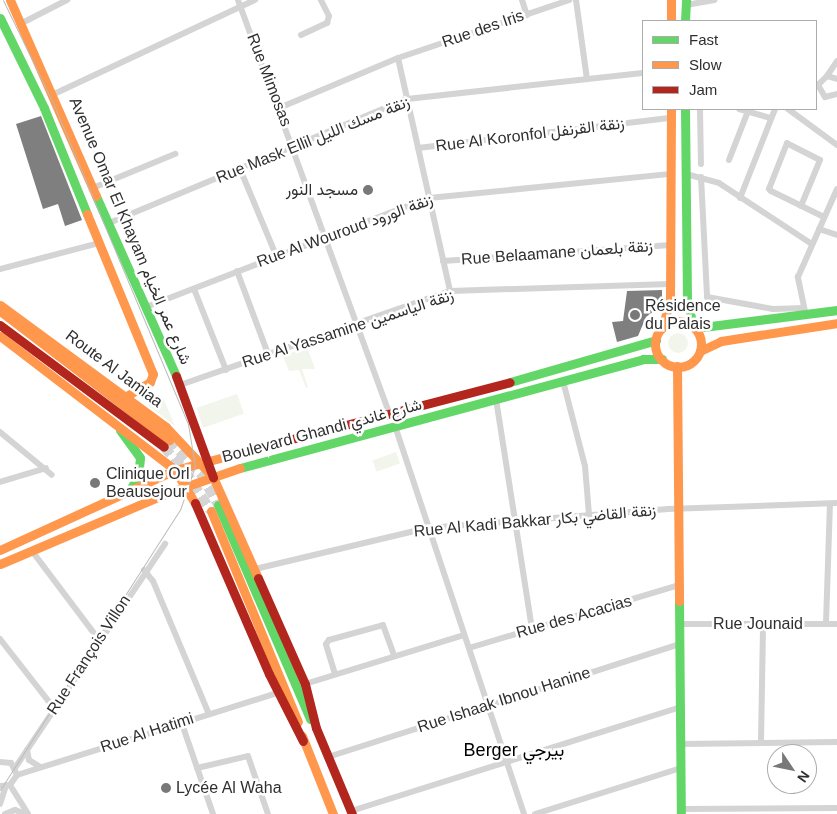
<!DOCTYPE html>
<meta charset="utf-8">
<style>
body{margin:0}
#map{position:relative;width:837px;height:814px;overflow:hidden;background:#fff;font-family:Arial,Vazirmatn,sans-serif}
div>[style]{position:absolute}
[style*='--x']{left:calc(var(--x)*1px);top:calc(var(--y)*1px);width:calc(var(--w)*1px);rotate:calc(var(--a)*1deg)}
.green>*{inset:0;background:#f1f5ec;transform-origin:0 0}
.round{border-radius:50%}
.building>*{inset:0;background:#7f7f7f}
.primary-tunnel>*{height:10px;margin-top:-5px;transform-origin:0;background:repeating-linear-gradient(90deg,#d5d5d5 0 10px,transparent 0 15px)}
.street>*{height:6px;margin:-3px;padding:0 3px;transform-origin:3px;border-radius:3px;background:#d4d4d4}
.fast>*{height:9px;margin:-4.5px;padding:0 4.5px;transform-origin:4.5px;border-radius:4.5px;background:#63d668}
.slow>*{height:9px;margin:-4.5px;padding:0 4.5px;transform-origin:4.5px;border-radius:4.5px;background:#ff974d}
.slow>.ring{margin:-4.5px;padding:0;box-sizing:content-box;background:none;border:9px solid #ff974d;border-radius:50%}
.jam>*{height:9px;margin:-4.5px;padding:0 4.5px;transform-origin:4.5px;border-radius:4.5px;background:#b3261e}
.tram>*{height:1px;margin:-0.5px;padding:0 0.5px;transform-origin:0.5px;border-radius:0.5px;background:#bbb}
.dots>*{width:14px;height:14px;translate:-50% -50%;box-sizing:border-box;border:2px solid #fff;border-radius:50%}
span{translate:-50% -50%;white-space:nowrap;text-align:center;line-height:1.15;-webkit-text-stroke:5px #fff;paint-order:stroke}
.street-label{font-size:16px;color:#2f2f2f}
.poi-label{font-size:16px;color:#2f2f2f}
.right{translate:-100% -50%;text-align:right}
.left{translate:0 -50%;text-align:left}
.neighbourhood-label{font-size:18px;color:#000}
.legend{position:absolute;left:642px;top:20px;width:175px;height:90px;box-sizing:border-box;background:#fff;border:1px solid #acacac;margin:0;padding:6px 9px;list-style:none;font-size:15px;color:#2f2f2f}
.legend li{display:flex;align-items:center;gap:10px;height:25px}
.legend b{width:25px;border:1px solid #acacac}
.north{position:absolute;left:767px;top:744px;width:50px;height:50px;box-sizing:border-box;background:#fff;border:1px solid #acacac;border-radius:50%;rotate:124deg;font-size:14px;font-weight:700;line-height:20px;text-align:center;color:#2f2f2f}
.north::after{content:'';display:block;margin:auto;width:18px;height:22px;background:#787878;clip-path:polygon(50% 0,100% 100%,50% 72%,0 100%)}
</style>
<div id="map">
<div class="green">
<i class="round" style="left:668px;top:333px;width:20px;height:20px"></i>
<i style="clip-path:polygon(307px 347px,315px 369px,302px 369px,308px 387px,306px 388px,299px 370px,289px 371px,283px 356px)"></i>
<i style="left:237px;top:394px;width:21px;height:43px;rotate:71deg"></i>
<i style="clip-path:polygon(161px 398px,164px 400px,175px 426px,148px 405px)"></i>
<i style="left:396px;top:452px;width:12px;height:25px;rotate:70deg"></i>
</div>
<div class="building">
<i style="clip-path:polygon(41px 116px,82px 220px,65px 226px,58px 204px,43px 209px,16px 124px)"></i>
<i style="clip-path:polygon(662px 290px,662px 305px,646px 317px,638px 336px,617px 342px,612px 322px,623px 321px,627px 291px)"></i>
</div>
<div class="primary-tunnel">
<i style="--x:169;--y:440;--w:47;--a:46.7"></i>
<i style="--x:201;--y:474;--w:35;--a:61"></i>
<i style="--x:164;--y:447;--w:32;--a:49"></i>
<i style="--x:185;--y:471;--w:48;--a:57"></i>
</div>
<div class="street">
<i style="--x:238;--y:0;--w:442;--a:69.9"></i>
<i style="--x:522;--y:0;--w:16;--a:72"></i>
<i style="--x:576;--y:0;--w:80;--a:82.1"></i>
<i style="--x:686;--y:5;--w:29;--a:-10"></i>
<i style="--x:22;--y:23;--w:51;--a:-27.1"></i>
<i style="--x:301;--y:35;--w:29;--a:-25"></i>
<i style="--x:327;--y:23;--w:7;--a:-74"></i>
<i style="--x:329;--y:16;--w:18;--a:-117"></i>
<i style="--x:398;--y:58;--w:239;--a:77.4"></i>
<i style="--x:827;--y:76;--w:18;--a:-56"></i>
<i style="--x:837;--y:79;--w:10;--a:-163"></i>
<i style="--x:827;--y:76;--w:13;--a:135"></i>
<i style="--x:818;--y:85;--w:14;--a:60"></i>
<i style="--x:825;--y:97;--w:12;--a:-14"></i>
<i style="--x:54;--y:94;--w:222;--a:-25.1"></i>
<i style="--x:279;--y:108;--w:129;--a:-22.8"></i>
<i style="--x:398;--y:58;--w:181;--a:-18.7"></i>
<i style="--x:700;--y:109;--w:55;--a:89"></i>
<i style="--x:739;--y:109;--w:33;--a:16"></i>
<i style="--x:788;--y:109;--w:61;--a:36.3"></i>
<i style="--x:418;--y:148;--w:255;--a:-6.8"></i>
<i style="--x:729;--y:160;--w:53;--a:-68.8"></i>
<i style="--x:240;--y:169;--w:93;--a:67.3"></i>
<i style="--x:686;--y:174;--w:34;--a:15"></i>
<i style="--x:719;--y:183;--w:111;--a:33.3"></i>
<i style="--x:701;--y:177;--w:120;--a:87.1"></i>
<i style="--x:707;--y:297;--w:67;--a:10.3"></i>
<i style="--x:773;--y:309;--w:31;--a:-2"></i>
<i style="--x:95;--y:187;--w:87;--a:-22.4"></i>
<i style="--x:740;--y:198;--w:96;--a:-68.5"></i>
<i style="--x:801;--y:206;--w:50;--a:-67.6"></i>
<i style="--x:820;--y:160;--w:37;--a:-153"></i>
<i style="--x:787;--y:143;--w:49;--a:111.4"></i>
<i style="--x:769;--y:189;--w:3;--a:45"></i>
<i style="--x:771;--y:191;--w:59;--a:26.1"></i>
<i style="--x:109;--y:223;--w:323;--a:-22.6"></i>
<i style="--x:407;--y:99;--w:237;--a:-6.3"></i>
<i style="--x:819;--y:229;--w:19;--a:18"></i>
<i style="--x:443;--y:261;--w:228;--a:-4"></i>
<i style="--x:0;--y:269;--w:102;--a:-14.7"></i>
<i style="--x:237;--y:271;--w:89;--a:69.5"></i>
<i style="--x:194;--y:289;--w:87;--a:68.4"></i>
<i style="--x:146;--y:307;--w:303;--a:-21.1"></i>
<i style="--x:429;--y:198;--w:243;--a:-5.7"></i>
<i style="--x:805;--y:311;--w:35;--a:-102"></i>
<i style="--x:798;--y:277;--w:96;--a:-66.1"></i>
<i style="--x:563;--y:381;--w:88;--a:75.5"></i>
<i style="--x:585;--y:466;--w:49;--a:85.3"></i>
<i style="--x:180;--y:385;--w:286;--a:-19.2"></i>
<i style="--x:450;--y:291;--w:220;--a:-1.8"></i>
<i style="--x:496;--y:399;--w:233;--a:81.1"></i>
<i style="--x:395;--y:426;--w:409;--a:71.6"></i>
<i style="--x:0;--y:432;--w:67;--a:39.6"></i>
<i style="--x:0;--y:482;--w:48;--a:-16.9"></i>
<i style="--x:32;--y:551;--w:111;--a:53"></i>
<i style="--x:255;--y:569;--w:177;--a:-13.4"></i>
<i style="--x:427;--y:528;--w:242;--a:-4.5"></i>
<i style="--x:668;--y:509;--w:169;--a:-2"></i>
<i style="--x:144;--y:570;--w:14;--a:51"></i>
<i style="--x:153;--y:581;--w:142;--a:67.2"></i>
<i style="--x:826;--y:623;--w:119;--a:-88.1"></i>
<i style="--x:680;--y:624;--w:157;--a:0"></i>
<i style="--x:0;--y:639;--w:88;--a:52"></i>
<i style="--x:469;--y:648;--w:219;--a:-16.7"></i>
<i style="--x:335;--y:674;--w:31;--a:-107"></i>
<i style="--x:326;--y:644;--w:5;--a:-53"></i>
<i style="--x:329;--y:640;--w:56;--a:-15.5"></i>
<i style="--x:383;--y:625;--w:33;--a:70"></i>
<i style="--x:305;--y:684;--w:166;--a:-17.1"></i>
<i style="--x:181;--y:721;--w:98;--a:71"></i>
<i style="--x:761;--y:742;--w:117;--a:-89"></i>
<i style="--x:681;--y:744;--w:156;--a:-0.7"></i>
<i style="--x:27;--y:750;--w:10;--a:79"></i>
<i style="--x:29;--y:760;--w:13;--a:32"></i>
<i style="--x:328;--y:757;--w:370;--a:-17.8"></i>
<i style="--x:0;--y:762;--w:11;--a:5"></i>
<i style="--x:11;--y:763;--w:13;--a:63"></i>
<i style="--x:17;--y:775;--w:12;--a:125"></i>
<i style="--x:10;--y:785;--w:10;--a:174"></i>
<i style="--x:15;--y:768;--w:270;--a:-56.2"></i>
<i style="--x:197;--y:768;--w:52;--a:-13.2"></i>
<i style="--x:248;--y:756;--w:61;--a:71"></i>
<i style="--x:17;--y:775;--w:273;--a:-17.5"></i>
<i style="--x:10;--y:785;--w:34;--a:58"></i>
<i style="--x:0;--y:804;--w:19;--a:-72"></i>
<i style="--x:681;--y:809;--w:156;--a:-0.4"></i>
<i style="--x:351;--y:811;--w:345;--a:-17.5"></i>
<i style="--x:5;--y:814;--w:11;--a:-22"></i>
<i style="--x:15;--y:810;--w:12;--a:20"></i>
<i style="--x:535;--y:814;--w:153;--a:-17.5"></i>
</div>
<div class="fast">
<i style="--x:0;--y:18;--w:100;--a:63.9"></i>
<i style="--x:44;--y:108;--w:114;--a:67.9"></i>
<i style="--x:685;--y:21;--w:21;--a:-87"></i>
<i style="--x:685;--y:109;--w:191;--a:89.4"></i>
<i style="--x:687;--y:300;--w:27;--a:77"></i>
<i style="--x:96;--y:196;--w:197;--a:66"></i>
<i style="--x:695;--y:328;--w:143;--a:-7.2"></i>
<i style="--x:510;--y:382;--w:152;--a:-16"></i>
<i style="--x:120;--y:430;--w:34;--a:54"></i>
<i style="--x:140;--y:458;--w:19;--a:96"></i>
<i style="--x:138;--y:477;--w:17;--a:123"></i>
<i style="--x:240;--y:468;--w:417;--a:-15.1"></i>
<i style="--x:643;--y:359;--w:19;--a:0"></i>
<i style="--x:218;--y:505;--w:233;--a:66.7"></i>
<i style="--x:679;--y:601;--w:213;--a:89.5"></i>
</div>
<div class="slow">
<i style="--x:10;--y:0;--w:214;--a:66.3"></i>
<i style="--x:671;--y:0;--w:21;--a:90"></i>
<i style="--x:87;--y:214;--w:173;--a:67.6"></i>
<i style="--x:153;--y:374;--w:9;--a:111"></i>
<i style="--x:150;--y:382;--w:27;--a:149"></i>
<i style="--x:0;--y:305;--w:206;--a:36.3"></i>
<i style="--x:166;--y:427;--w:69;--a:46.8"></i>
<i style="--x:213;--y:477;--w:111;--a:66"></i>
<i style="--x:0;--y:311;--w:213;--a:37.4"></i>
<i class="ring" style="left:655px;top:321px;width:37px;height:37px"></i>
<i style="--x:662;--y:328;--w:29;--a:-74"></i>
<i style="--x:670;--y:300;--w:191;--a:-89.7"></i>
<i style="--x:0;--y:336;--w:220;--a:37.4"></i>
<i style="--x:175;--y:470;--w:39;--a:59"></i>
<i style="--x:700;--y:351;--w:23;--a:-25"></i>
<i style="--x:721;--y:341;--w:117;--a:-8.8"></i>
<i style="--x:677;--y:366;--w:235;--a:89.5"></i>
<i style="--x:211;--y:511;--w:228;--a:67.6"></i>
<i style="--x:0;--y:550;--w:192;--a:-24.6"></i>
<i style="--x:175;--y:470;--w:117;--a:-14.9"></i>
<i style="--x:0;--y:564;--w:181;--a:-23"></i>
<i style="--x:167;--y:493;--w:77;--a:-18.9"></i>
<i style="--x:302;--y:736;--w:84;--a:68.3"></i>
</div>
<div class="jam">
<i style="--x:0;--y:325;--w:204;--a:36.6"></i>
<i style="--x:176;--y:376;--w:108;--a:69.9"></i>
<i style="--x:288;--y:440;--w:229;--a:-14.6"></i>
<i style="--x:195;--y:503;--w:186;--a:66.6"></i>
<i style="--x:269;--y:674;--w:75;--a:63.1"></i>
<i style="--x:258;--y:578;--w:116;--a:66.1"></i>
<i style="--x:305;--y:684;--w:45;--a:76"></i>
<i style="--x:316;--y:728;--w:93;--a:67.3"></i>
</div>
<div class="tram">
<i style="--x:0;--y:790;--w:333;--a:-57.3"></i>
<i style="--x:180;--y:510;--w:46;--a:-71.2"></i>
<i style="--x:195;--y:466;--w:43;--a:-99.5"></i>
<i style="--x:188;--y:424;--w:350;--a:-112.8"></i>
<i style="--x:52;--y:101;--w:112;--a:-115.9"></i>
</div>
<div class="dots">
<i style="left:368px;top:190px;background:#787878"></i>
<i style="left:635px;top:315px;background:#787878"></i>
<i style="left:95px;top:483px;background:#787878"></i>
<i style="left:166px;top:788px;background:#787878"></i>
</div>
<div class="street-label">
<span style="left:483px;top:29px;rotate:-19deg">Rue des Iris</span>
<span style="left:269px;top:80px;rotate:69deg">Rue Mimosas</span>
<span style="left:530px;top:135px;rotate:-7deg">Rue Al Koronfol زنقة القرنفل</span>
<span style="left:313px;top:140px;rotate:-22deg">Rue Mask Ellil زنقة مسك الليل</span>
<span style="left:130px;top:231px;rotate:67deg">Avenue Omar El Khayam شارع عمر الخيام</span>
<span style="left:345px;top:231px;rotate:-20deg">Rue Al Wouroud زنقة الورود</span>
<span style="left:557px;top:253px;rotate:-4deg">Rue Belaamane زنقة بلعمان</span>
<span style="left:348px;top:329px;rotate:-18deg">Rue Al Yassamine زنقة الياسمين</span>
<span style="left:114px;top:369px;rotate:37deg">Route Al Jamiaa</span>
<span style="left:322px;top:431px;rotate:-15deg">Boulevard Ghandi شارع غاندي</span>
<span style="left:535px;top:521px;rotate:-5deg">Rue Al Kadi Bakkar زنقة القاضي بكار</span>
<span style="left:574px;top:617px;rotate:-16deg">Rue des Acacias</span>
<span style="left:758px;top:624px">Rue Jounaid</span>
<span style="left:89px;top:655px;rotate:-57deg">Rue François Villon</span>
<span style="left:504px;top:700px;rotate:-18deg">Rue Ishaak Ibnou Hanine</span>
<span style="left:147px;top:733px;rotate:-18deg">Rue Al Hatimi</span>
</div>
<div class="poi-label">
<span class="right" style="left:358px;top:190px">مسجد النور</span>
<span class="left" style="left:645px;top:315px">Résidence<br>du Palais</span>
<span class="left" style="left:106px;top:483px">Clinique Orl<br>Beausejour</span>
<span class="left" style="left:176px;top:788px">Lycée Al Waha</span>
</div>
<div class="neighbourhood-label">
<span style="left:514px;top:750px">Berger بيرجي</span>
</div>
<ul class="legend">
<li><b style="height:6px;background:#63d668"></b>Fast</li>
<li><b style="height:6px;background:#ff974d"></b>Slow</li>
<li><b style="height:6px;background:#b3261e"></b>Jam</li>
</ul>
<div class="north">N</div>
</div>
